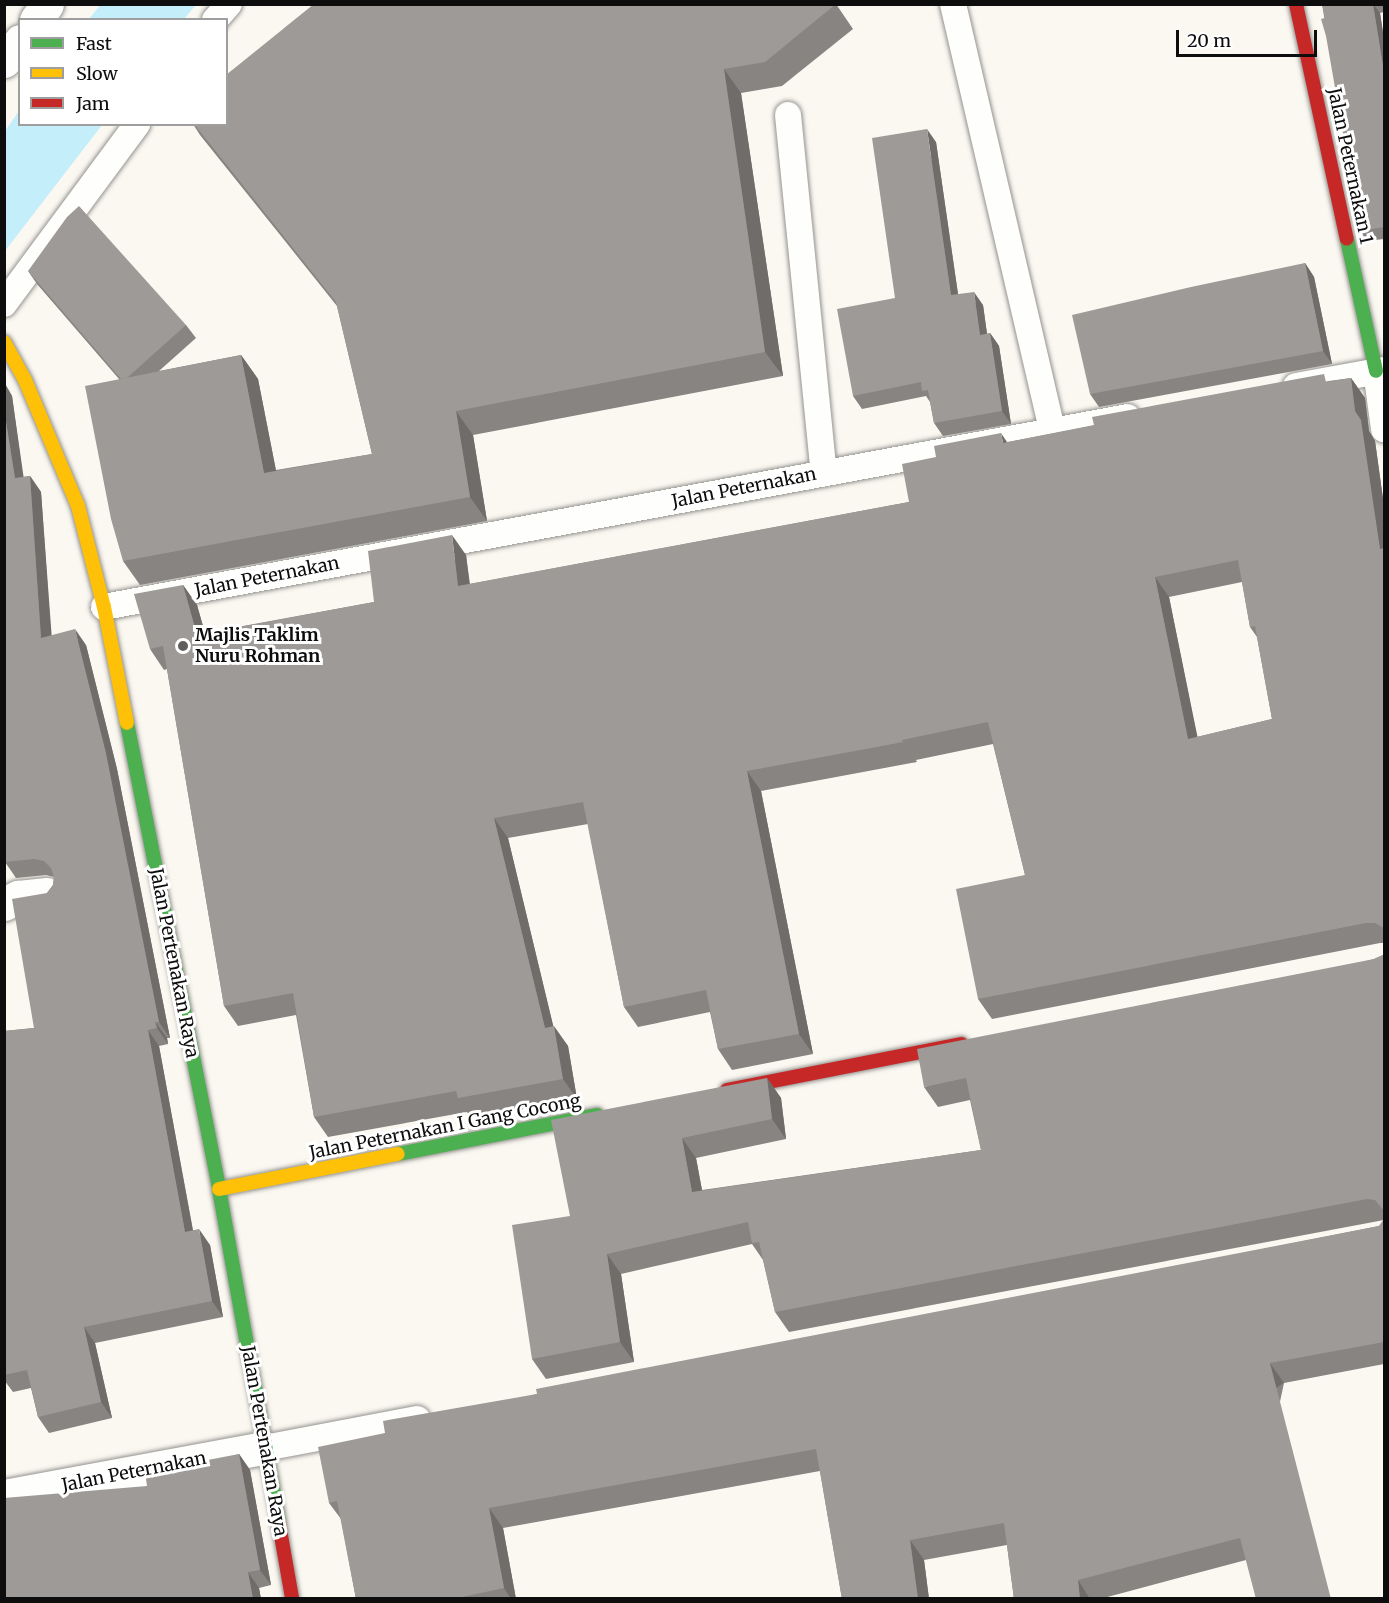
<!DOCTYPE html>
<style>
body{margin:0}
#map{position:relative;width:1389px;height:1603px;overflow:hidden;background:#fbf8f1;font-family:Merriweather,serif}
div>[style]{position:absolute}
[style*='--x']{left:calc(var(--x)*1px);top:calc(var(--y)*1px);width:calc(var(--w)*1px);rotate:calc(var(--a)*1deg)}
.water>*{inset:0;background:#c4eef9}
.roads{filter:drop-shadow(0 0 2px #949390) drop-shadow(0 0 2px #949390)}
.lane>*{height:26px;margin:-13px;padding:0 13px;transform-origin:13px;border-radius:13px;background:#fefefd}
.street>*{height:33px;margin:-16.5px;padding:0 16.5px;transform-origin:16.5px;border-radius:16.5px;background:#fefefd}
.fast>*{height:14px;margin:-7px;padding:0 7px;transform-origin:7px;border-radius:7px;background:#4caf50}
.slow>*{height:14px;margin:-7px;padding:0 7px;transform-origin:7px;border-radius:7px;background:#ffc107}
.jam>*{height:14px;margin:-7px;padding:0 7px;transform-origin:7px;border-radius:7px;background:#c62828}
.wall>*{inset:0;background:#888482}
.shaded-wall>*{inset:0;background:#6f6c6a;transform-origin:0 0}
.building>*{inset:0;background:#9e9a97}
.dots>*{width:16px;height:16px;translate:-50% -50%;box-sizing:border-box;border:3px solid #fff;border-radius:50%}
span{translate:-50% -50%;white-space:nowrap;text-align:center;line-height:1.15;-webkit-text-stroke:6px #fff;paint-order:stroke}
.street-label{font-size:18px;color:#0d0d0d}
.poi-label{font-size:18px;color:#0d0d0d;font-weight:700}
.left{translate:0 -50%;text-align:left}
.frame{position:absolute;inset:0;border:6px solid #0d0d0d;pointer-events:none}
.legend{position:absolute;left:18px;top:18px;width:210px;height:108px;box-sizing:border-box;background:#fff;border:2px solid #9e9e9e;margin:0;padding:8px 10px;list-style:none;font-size:18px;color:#0d0d0d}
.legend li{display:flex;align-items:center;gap:12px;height:30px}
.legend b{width:30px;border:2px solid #9e9e9e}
.scale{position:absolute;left:1176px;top:30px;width:141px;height:27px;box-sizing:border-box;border:3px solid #0d0d0d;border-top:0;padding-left:8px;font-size:18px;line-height:21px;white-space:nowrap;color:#0d0d0d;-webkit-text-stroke:4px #fff;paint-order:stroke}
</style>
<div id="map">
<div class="water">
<i style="clip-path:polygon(101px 4px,196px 4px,196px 5px,184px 19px,89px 19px)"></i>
<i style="clip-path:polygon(19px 111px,20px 124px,102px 125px,5px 251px,5px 131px)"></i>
</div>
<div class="roads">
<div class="lane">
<i style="--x:953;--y:4;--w:438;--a:76.9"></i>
<i style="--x:215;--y:20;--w:21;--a:-49"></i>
<i style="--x:788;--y:115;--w:360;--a:84.3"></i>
<i style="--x:4;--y:304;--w:224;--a:-53.5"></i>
<i style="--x:1376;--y:371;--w:59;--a:82.1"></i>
<i style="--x:1296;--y:386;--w:89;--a:-10.3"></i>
<i style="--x:104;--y:607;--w:1041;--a:-10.51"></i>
<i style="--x:264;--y:1448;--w:156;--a:-10.7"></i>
</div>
<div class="street">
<i style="--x:36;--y:20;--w:19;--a:-55"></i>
<i style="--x:4;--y:61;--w:26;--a:-51"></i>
<i style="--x:4;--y:904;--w:16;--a:-27"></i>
<i style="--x:18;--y:897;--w:29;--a:-6"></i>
<i style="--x:4;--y:1496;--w:264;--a:-10.5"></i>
</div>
<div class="fast">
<i style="--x:1347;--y:239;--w:135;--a:77.6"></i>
<i style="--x:127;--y:723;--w:475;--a:78.8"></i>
<i style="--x:219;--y:1189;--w:340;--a:79.8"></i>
<i style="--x:398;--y:1154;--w:203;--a:-11.1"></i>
</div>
<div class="slow">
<i style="--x:4;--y:342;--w:43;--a:61.1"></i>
<i style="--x:25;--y:380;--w:137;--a:67.2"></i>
<i style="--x:78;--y:506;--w:104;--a:75.6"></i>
<i style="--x:104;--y:607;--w:118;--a:78.8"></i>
<i style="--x:219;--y:1189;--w:182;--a:-11.1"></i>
</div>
<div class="jam">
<i style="--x:1296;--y:4;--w:240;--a:77.8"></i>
<i style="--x:727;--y:1090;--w:239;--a:-11.1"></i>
<i style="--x:279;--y:1524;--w:75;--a:80"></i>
</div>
</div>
<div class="wall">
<i style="clip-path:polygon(836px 4px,853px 29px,782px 86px,741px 93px,783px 376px,473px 435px,487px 521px,140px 585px,123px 561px,119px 379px,37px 284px,28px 271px,186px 325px,196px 338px,159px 371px,241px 355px,258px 379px,276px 470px,372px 454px,337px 306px,200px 135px,193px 124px,226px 124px)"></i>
<i style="clip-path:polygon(1322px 4px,1384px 4px,1384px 12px,1380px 13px,1384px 39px,1384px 239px,1367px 241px,1360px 231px)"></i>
<i style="clip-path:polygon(936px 142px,958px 294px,983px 305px,987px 334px,990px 333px,999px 346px,1011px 424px,943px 436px,934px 423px,930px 402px,926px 396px,862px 409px,853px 396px,895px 298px)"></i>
<i style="clip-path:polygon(1305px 263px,1314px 277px,1332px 364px,1099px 407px,1090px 394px)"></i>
<i style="clip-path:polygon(evenodd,1351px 378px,1365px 398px,1369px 431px,1375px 441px,1384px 506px,1384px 943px,1380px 943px,992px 1019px,978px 999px,1025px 875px,993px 744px,916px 760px,917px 762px,761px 791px,813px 1054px,732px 1070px,718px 1049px,710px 1012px,638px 1027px,624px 1007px,588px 824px,508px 838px,553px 1026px,568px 1046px,577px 1099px,472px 1119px,467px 1112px,328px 1137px,314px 1117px,296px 1015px,238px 1026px,224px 1006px,167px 669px,164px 670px,150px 649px,183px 585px,197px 605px,205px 633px,374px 602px,466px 555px,470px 584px,909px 502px,1008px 442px,1329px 381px,1351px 378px,1242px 582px,1250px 627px,1257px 637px,1272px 719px,1197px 737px,1169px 597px,1242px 582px)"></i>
<i style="clip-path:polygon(4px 382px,12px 396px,23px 477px,30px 476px,41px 492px,51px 635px,86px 645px,117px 769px,170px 1038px,167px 1038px,168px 1044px,159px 1046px,193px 1230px,210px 1245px,223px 1317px,95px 1343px,112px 1418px,49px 1433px,38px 1417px,31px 1388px,13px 1392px,4px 1380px,4px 1031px,34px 1028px,47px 893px,53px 885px,54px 877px,46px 875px,16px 878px,5px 862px,4px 859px)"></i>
<i style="clip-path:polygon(1384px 952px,1384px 1364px,1284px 1383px,1246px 1560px,1100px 1599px,1014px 1599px,1007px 1545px,924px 1560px,929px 1599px,842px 1599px,820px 1471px,503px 1528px,516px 1599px,356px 1599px,341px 1519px,329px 1503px,385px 1433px,537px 1394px,1379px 1226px,1384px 1220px,789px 1332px,775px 1312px,763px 1260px,752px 1244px,621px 1274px,634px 1362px,546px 1379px,532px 1359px,570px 1216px,767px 1078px,781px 1098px,786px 1139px,696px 1158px,702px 1190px,981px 1150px,970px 1100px,938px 1107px,924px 1087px,1374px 959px,1383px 955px)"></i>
<i style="clip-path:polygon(239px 1454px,250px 1470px,271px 1585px,259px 1588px,261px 1599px,4px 1599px,147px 1486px)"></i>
</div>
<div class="shaded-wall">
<i style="clip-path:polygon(1373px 4px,1380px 13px,1384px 39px,1384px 72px)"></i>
<i style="clip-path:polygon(724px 69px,741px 93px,783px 376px,765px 352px)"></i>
<i style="clip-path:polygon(927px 129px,936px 142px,960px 308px,951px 295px)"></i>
<i style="clip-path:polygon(1305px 263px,1314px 277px,1332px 364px,1323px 351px)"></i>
<i style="clip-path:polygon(974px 292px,983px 305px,989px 348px,980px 335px)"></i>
<i style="clip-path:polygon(990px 333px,999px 346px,1011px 424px,1002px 411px)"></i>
<i style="clip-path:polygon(241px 355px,258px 379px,281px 497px,264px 473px)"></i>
<i style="clip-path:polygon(1351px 378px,1365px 398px,1369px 431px,1375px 441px,1384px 506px,1384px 556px,1380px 549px,1355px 411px)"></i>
<i style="clip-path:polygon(4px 382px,12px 396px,26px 494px,15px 478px,4px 409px)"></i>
<i style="clip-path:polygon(456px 411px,473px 435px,487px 521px,470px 497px)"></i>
<i style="clip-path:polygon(1001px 433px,1015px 454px,1003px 443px)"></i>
<i style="clip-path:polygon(30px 476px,41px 492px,53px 654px,41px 638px)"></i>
<i style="clip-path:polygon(452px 535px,466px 555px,472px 606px,458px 586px)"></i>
<i style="clip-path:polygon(1155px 577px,1169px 597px,1202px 759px,1188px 739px)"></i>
<i style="clip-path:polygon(183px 585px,197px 605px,211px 655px,197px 635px)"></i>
<i style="clip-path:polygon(75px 629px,86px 645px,117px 769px,170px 1038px,159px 1022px)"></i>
<i style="clip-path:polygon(747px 771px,761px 791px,813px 1054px,799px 1034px)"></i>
<i style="clip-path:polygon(494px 818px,508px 838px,555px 1033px,554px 1026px,568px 1046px,577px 1099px,563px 1079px,545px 1028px)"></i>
<i style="clip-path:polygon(155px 1022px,167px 1038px,168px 1044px,157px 1028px)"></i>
<i style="clip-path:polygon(148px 1030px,159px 1046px,196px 1248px,185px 1232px)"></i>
<i style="clip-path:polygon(767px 1078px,781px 1098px,786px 1139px,772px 1119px)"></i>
<i style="clip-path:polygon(682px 1138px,696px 1158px,706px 1212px,692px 1192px)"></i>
<i style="clip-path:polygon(199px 1229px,210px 1245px,223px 1317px,212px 1301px)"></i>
<i style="clip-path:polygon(607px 1254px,621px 1274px,634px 1362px,620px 1342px)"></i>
<i style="clip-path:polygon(84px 1327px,95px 1343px,112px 1418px,101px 1402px)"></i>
<i style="left:1270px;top:1363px;width:24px;height:244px;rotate:55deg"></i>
<i style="clip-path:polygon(239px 1454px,250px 1470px,271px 1585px,260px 1570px)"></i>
<i style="clip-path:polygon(489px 1508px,503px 1528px,516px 1599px,511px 1599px,504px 1588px)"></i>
<i style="clip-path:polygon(910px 1540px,924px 1560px,929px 1599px,918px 1599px)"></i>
<i style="clip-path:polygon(248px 1572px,259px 1588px,261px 1599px,253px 1599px)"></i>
<i style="clip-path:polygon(1078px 1580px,1090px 1599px,1080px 1599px)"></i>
</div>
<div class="building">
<i style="clip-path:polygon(314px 4px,836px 4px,765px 62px,724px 69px,765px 352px,456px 411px,470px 497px,123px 561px,111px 519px,85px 386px,241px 355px,264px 473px,372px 454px,336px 302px,194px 124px,226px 124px,226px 75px)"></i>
<i style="clip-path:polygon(1322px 4px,1373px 4px,1384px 72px,1384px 227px,1360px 231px,1326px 36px,1321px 19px,1325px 18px)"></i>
<i style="clip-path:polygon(927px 129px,951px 295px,974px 292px,980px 335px,990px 333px,1002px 411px,934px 423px,928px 390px,922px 391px,921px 382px,853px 396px,837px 309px,895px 298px,872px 138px)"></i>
<i style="clip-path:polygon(79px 206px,186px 325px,128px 377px,121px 379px,28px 271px,67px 217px)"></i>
<i style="clip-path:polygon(1305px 263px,1323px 351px,1090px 394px,1072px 315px,1191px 287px)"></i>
<i style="clip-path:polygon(evenodd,1324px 374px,1326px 382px,1351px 378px,1355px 411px,1361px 420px,1380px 549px,1384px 548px,1384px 930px,1384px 928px,1375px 923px,1366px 923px,978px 999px,956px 889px,1025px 875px,988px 722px,902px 740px,903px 742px,747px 771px,799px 1034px,718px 1049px,706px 990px,624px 1007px,583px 802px,494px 818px,545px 1028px,554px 1026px,563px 1079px,458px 1098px,456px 1091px,314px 1117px,293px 993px,224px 1006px,163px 646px,150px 649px,134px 594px,183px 585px,197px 635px,374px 602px,368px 551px,452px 535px,458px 586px,909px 502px,902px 464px,936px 457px,934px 446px,1001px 433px,1003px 443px,1094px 425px,1092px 417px,1324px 374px,1238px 560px,1250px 627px,1255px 626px,1272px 719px,1188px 739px,1155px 577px,1238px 560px)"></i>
<i style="clip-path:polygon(4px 409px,15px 478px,30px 476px,41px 638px,75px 629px,106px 753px,159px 1022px,155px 1022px,157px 1028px,148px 1030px,185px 1232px,199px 1229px,212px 1301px,84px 1327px,101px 1402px,38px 1417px,27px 1370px,4px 1375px,4px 1031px,34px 1028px,12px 899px,47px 893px,53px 885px,54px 877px,51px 868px,44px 861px,34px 859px,5px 862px,4px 859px)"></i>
<i style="clip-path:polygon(1384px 952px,1384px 1211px,1375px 1200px,1367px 1199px,775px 1312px,759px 1242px,752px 1243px,748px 1222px,607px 1254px,620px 1342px,532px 1359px,512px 1225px,570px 1216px,551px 1120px,767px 1078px,772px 1119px,682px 1138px,692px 1192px,981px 1150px,966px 1078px,924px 1087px,917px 1049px,1374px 959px,1383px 955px)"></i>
<i style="clip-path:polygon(1384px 1211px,1384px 1342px,1270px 1363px,1331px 1599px,1256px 1599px,1240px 1538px,1078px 1580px,1080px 1599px,1014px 1599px,1004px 1523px,910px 1540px,918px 1599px,842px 1599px,816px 1449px,489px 1508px,504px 1588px,453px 1599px,356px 1599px,337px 1501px,329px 1503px,318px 1447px,385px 1433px,383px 1421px,537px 1394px,536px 1389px,1379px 1226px,1384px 1219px)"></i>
<i style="clip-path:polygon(239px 1454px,260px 1570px,248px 1572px,253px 1599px,4px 1599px,4px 1498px,147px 1486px,145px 1472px)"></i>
</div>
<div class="dots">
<i style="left:183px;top:646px;background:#605f5d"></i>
</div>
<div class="street-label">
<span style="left:1350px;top:166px;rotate:78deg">Jalan Peternakan 1</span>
<span style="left:744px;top:488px;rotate:-11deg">Jalan Peternakan</span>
<span style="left:267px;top:577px;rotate:-11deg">Jalan Peternakan</span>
<span style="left:174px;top:963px;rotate:79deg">Jalan Pertenakan Raya</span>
<span style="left:445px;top:1127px;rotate:-11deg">Jalan Peternakan I Gang Cocong</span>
<span style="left:264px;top:1441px;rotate:80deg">Jalan Pertenakan Raya</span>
<span style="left:134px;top:1472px;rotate:-11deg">Jalan Peternakan</span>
</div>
<div class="poi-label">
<span class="left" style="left:195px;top:646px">Majlis Taklim<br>Nuru Rohman</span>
</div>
<div class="frame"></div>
<ul class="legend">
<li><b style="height:8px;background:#4caf50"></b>Fast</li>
<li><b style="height:8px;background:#ffc107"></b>Slow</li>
<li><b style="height:8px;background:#c62828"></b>Jam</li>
</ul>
<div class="scale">20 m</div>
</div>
